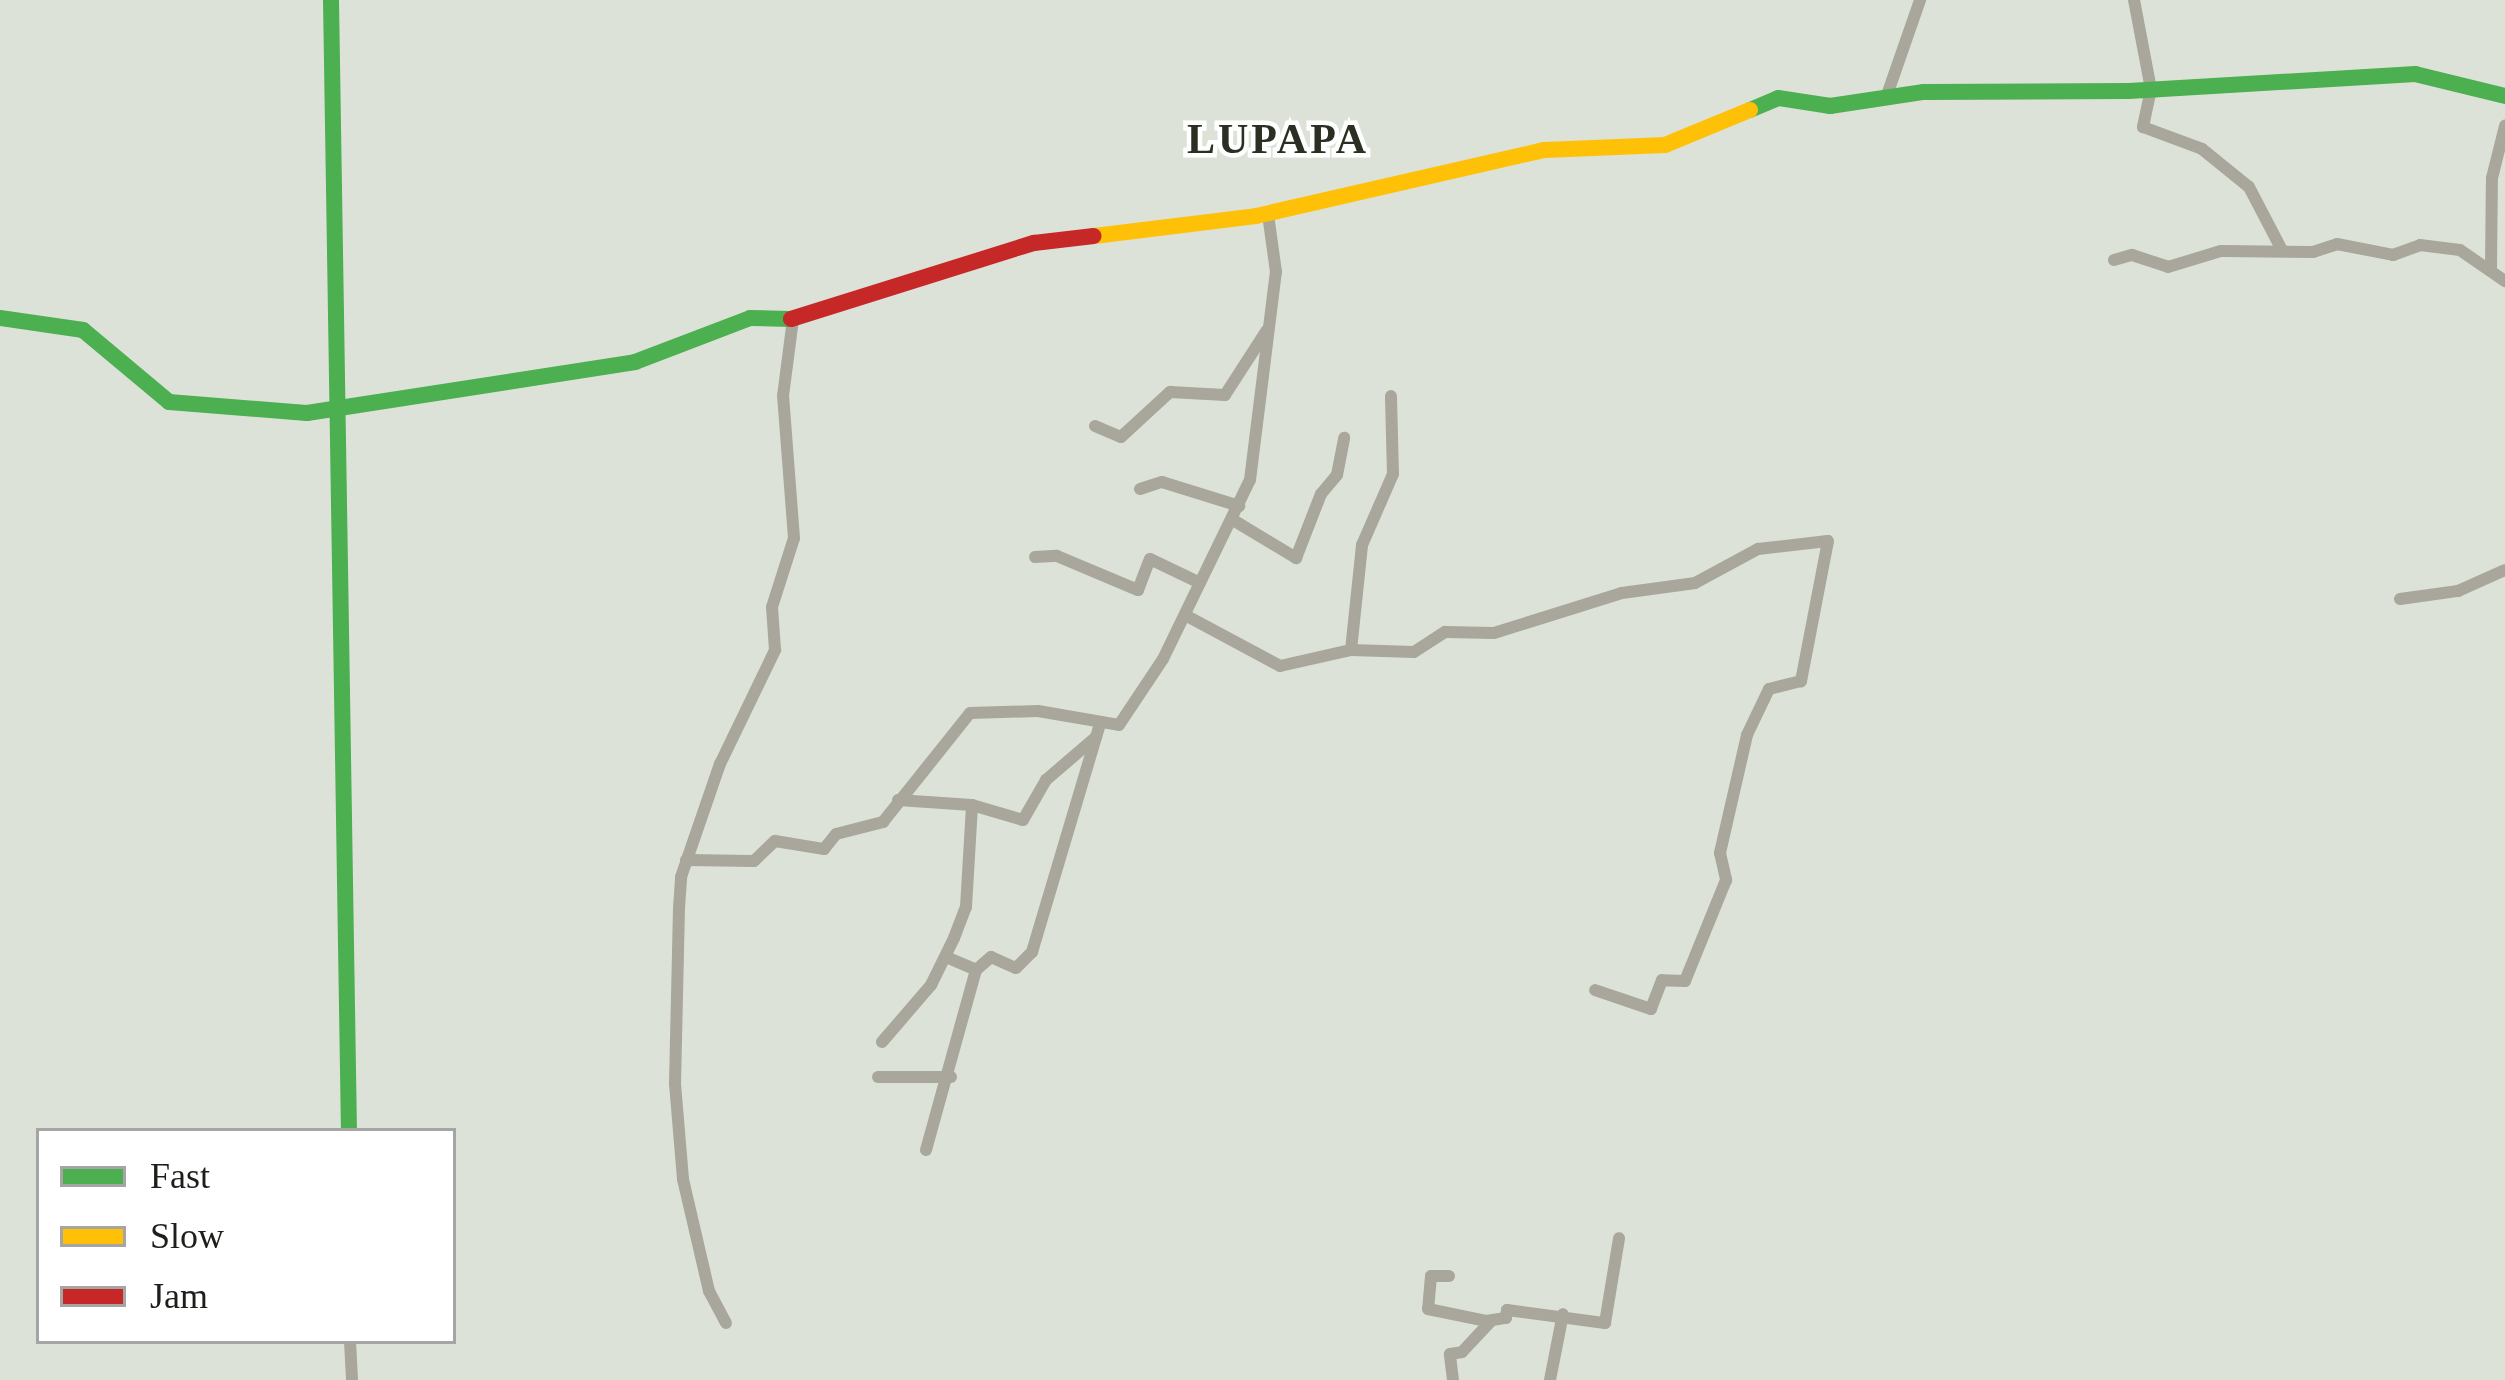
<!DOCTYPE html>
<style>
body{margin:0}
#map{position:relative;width:2505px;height:1380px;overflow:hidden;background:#dde2d9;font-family:"Times New Roman",serif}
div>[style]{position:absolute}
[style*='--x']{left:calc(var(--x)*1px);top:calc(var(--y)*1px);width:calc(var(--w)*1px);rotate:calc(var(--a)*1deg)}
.street>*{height:12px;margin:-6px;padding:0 6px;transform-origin:6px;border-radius:6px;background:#a9a79b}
.fast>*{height:16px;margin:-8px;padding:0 8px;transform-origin:8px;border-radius:8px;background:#4caf50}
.slow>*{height:16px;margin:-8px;padding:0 8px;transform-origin:8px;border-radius:8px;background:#ffc107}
.jam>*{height:16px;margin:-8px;padding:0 8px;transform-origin:8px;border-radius:8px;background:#c62828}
span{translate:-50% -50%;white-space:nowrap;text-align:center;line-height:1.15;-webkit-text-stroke:9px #fff;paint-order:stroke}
.district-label{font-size:42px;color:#293023;font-weight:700;letter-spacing:3px}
.legend{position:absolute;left:36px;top:1128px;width:420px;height:216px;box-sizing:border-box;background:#fff;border:3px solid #a5a6a3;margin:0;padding:15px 21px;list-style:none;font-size:36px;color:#1d201a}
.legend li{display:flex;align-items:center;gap:24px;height:60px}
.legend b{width:60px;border:3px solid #a5a6a3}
</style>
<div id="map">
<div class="street">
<i style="--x:2134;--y:0;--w:91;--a:79.2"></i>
<i style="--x:2151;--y:89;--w:39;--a:102"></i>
<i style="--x:2143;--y:127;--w:63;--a:20.4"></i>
<i style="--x:2202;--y:149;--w:60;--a:39"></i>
<i style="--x:2249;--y:187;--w:71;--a:62.4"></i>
<i style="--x:1887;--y:95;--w:101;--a:-70.8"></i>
<i style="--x:2114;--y:260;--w:19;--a:-16"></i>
<i style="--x:2132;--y:255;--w:38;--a:18"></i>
<i style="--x:2168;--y:267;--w:55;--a:-16.8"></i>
<i style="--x:2221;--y:251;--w:92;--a:0.6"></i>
<i style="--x:2313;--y:252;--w:25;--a:-18"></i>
<i style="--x:2337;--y:244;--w:57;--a:11.1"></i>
<i style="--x:2393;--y:255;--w:29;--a:-20"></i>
<i style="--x:2420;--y:245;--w:40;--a:7.1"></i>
<i style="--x:2460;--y:250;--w:55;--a:34.6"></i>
<i style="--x:2491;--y:267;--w:89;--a:-89.4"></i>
<i style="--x:2492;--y:178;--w:54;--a:-76"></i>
<i style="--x:1095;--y:426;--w:28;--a:23"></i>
<i style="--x:1121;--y:437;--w:67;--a:-42.6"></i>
<i style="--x:1170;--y:392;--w:55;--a:3.1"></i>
<i style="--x:1225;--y:395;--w:77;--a:-57.1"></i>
<i style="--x:1140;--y:489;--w:23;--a:-18"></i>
<i style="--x:1162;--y:482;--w:81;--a:17.3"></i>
<i style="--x:1233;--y:520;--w:74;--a:31.1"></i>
<i style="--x:1296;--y:558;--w:69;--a:-68.7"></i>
<i style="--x:1321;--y:494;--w:25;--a:-50"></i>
<i style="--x:1337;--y:475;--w:38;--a:-79"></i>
<i style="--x:1035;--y:557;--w:22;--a:-3"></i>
<i style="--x:1057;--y:556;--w:88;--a:22.8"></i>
<i style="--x:1138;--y:590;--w:33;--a:-69"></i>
<i style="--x:1150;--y:559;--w:55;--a:25.6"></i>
<i style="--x:2400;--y:599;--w:59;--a:-7.9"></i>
<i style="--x:2458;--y:591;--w:51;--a:-24.1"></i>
<i style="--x:1185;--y:615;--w:108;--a:28.2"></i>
<i style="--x:1280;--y:666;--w:73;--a:-12.7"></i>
<i style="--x:1351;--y:650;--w:106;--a:-84"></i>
<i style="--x:1362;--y:545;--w:77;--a:-66.4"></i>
<i style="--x:1393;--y:474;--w:78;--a:-91.5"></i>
<i style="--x:1351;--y:650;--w:63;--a:1.8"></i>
<i style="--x:1414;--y:652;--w:37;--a:-33"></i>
<i style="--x:1445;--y:632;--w:49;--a:1.2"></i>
<i style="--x:1494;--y:633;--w:134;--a:-17.4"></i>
<i style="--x:1622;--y:593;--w:74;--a:-7.8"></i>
<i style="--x:1695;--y:583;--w:72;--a:-28.4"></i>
<i style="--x:1758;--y:549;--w:70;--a:-6.5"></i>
<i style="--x:1828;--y:541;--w:143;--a:100.9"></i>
<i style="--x:1801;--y:681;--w:33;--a:166"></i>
<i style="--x:1769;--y:689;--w:51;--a:115.6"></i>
<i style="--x:1747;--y:735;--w:121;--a:102.9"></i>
<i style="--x:1720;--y:853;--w:28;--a:77"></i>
<i style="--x:1726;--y:880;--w:109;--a:112.1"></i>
<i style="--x:1685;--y:981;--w:23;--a:-178"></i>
<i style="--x:1662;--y:980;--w:31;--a:111"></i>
<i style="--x:1651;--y:1009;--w:59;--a:-161.3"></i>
<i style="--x:898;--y:800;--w:74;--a:3.9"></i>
<i style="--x:972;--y:805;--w:53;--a:16.4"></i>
<i style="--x:1023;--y:820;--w:46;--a:-60.1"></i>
<i style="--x:1046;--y:780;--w:66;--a:-40.7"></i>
<i style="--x:686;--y:860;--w:68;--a:0.8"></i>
<i style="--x:754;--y:861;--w:29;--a:-44"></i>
<i style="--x:775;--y:841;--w:50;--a:9.3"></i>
<i style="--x:824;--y:849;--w:19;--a:-51"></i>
<i style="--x:836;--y:834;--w:49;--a:-14.3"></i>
<i style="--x:883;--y:822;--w:139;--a:-51.4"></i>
<i style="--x:970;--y:713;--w:68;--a:-1.7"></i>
<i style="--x:1038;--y:711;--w:82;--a:9.8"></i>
<i style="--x:1119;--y:725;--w:79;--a:-56.3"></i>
<i style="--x:1163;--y:659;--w:199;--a:-64.1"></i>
<i style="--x:1250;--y:480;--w:210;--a:-82.9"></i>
<i style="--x:1276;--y:272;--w:59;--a:-97.9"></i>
<i style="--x:946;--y:957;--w:33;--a:23"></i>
<i style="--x:976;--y:970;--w:20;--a:-41"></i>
<i style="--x:991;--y:957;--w:27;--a:24"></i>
<i style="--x:1016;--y:968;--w:23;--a:-45"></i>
<i style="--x:1032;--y:952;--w:235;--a:-73.4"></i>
<i style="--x:882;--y:1042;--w:75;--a:-49.3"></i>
<i style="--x:931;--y:985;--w:52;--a:-63.9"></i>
<i style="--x:954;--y:938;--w:33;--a:-69"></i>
<i style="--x:966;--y:907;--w:102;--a:-86.6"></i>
<i style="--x:878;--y:1077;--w:73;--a:0"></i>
<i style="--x:926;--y:1150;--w:187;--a:-74.5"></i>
<i style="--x:1449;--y:1276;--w:18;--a:180"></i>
<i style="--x:1431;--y:1276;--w:33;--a:95"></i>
<i style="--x:1428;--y:1309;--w:59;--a:11.7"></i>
<i style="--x:1486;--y:1321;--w:20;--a:-9"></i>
<i style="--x:1506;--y:1318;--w:8;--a:-83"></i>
<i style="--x:1507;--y:1310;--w:99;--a:7.6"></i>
<i style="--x:1605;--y:1323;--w:86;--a:-80.6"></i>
<i style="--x:726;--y:1323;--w:36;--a:-118"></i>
<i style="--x:709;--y:1291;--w:115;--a:-103.1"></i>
<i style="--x:683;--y:1179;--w:95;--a:-94.8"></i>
<i style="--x:675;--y:1084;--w:176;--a:-88.7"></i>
<i style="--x:679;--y:908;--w:31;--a:-86"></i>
<i style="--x:681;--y:877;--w:120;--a:-71"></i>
<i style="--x:720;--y:764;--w:127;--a:-64.2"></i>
<i style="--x:775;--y:650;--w:43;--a:-94"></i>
<i style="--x:772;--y:607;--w:72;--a:-72.3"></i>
<i style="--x:794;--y:538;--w:142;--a:-94.4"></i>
<i style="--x:783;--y:396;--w:78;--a:-82.6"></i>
<i style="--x:350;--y:1341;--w:39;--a:87"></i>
<i style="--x:1453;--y:1380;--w:26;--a:-97"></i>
<i style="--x:1450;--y:1354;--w:12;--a:-9"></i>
<i style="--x:1462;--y:1352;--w:42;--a:-46.9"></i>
<i style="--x:1550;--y:1380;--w:67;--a:-78.9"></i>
</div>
<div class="fast">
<i style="--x:331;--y:0;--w:1131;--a:89.09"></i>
<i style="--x:1750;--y:110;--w:30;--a:-23"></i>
<i style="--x:1778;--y:98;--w:53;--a:8.7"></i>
<i style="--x:1830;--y:106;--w:95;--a:-8.5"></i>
<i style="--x:1924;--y:92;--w:205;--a:-0.3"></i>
<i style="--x:2129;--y:91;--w:287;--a:-3.4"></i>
<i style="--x:2415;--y:74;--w:93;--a:13.7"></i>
<i style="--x:0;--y:318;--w:84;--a:8.2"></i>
<i style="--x:83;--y:330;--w:112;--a:39.9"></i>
<i style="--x:169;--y:402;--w:138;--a:4.6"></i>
<i style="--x:307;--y:413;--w:332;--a:-8.8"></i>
<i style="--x:635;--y:362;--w:123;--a:-20.9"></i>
<i style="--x:750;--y:318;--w:41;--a:1.4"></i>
</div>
<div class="slow">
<i style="--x:1094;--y:236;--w:163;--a:-7"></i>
<i style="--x:1256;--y:216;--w:296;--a:-12.9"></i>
<i style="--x:1545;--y:150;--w:120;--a:-2.4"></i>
<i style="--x:1665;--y:145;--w:92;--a:-22.4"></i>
</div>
<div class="jam">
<i style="--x:791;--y:319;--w:255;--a:-17.4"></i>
<i style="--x:1034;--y:243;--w:60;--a:-6.7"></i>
</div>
<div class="district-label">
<span style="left:1278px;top:139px">LUPAPA</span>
</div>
<ul class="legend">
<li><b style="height:15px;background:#4caf50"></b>Fast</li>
<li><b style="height:15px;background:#ffc107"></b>Slow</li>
<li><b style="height:15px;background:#c62828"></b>Jam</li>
</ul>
</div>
